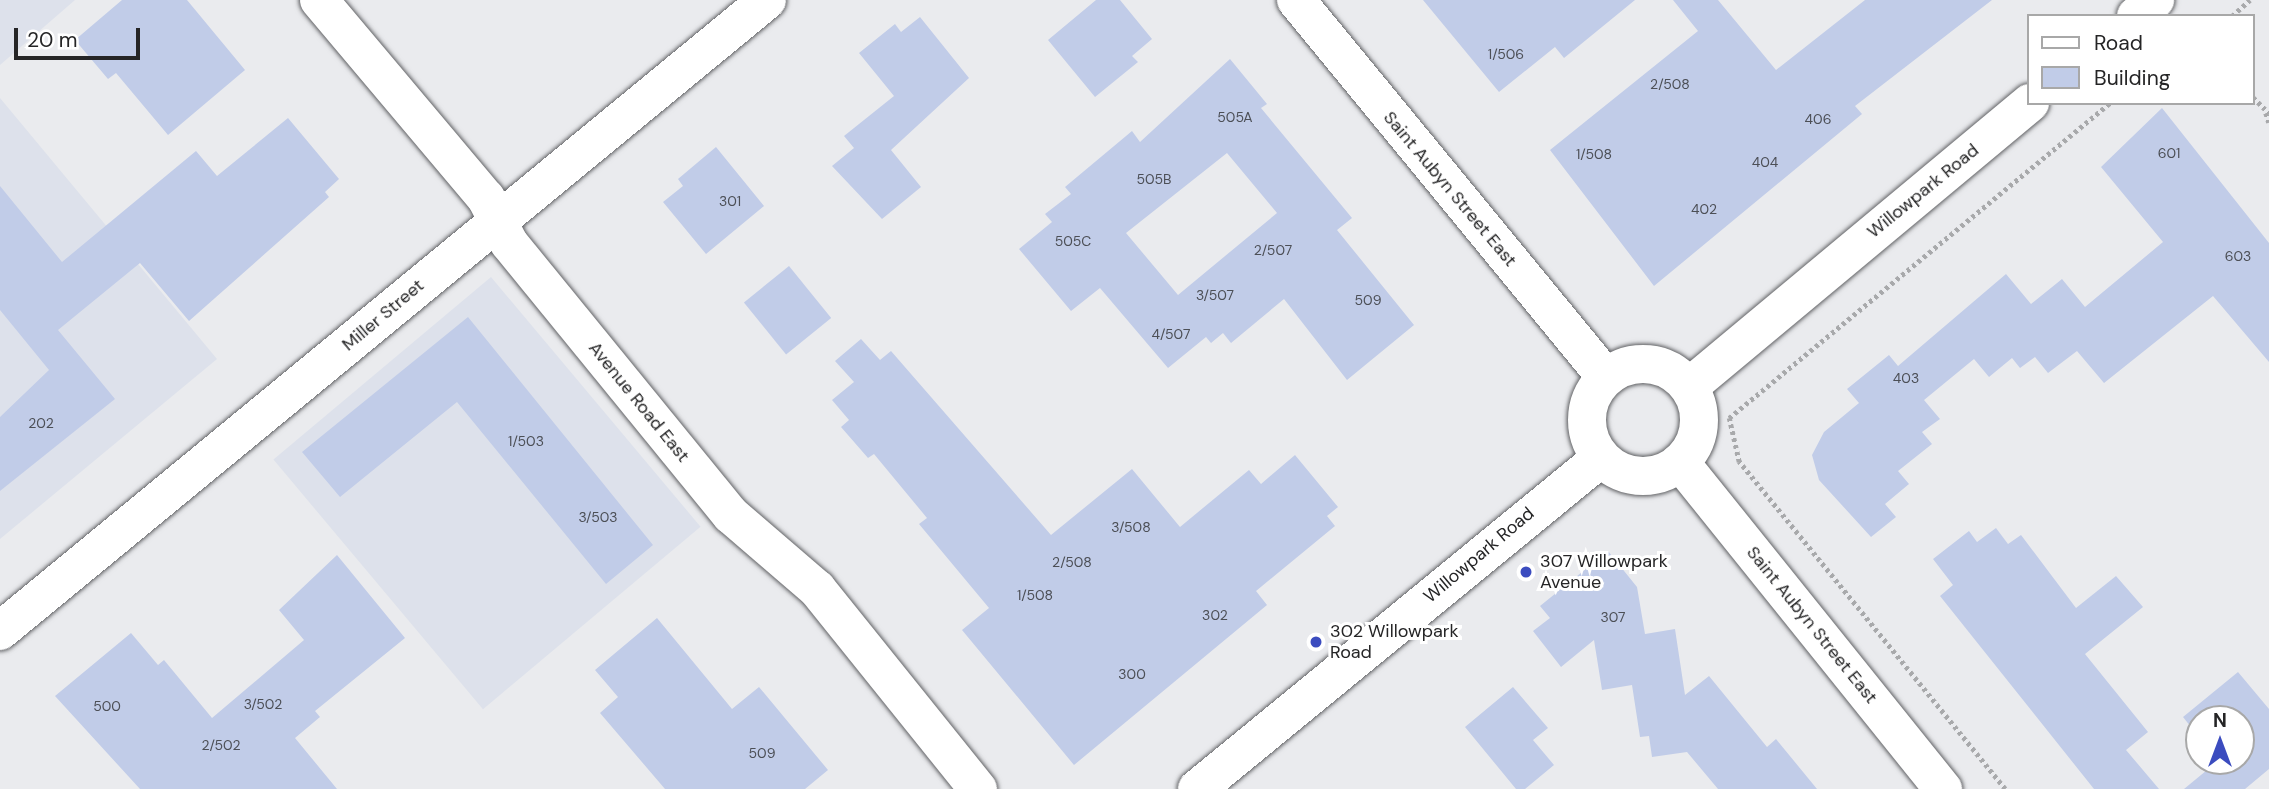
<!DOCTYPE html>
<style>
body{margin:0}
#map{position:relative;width:2269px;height:789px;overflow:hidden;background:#eaebee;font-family:"DM Sans",sans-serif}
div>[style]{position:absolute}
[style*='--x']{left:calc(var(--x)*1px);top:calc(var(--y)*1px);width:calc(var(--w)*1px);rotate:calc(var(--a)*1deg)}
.built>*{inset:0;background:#dde1eb;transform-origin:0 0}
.building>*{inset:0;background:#c1cce8;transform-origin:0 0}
.path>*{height:4.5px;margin-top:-2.25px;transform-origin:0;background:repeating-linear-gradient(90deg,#a8a9ab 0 3.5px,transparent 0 7px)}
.roads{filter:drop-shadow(0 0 2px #616265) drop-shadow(0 0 2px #616265)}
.minor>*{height:38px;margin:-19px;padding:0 19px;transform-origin:19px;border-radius:19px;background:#fff}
.major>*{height:38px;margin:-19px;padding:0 19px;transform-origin:19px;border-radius:19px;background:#fff}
.major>.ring{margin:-19px;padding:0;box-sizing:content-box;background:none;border:38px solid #fff;border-radius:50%}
.dots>*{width:19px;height:19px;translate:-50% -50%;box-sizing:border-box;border:4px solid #fff;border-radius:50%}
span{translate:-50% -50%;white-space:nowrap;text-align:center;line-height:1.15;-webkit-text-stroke:6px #fff;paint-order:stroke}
.number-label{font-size:14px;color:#4c4f56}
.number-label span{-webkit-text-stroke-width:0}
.street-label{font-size:18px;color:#252526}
.poi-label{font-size:18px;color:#252526}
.left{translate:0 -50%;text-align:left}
.legend{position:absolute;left:2027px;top:14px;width:228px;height:91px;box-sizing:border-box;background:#fff;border:2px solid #a8a8a8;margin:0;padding:9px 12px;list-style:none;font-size:21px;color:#252526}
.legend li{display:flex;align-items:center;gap:14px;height:35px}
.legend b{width:35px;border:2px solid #a8a8a8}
.north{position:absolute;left:2185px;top:705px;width:70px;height:70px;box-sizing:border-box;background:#fff;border:2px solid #a8a8a8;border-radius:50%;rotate:0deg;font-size:19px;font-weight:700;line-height:28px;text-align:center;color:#252526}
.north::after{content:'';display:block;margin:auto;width:24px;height:32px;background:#3b4cbf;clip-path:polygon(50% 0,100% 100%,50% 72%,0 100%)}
.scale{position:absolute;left:14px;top:28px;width:126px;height:32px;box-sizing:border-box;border:4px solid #252526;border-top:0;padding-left:9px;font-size:21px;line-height:24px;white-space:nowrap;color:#252526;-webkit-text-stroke:5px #fff;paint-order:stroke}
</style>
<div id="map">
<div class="built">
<i style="clip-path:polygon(0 0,75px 0,0 65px)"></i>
<i style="clip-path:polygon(0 98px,217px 359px,0 539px)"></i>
<i style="left:491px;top:277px;width:326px;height:284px;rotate:50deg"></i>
</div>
<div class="building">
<i style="clip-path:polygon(122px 0,187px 0,245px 70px,168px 135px,116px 73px,108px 79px,75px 40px)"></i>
<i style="clip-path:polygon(1096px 0,1120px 0,1152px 39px,1132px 56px,1138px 62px,1095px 97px,1048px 40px)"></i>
<i style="clip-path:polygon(1423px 0,1635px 0,1564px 58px,1555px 47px,1499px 92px)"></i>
<i style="clip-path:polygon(1673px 0,1718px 0,1776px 70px,1865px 0,1992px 0,1855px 106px,1862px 114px,1654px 286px,1550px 150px,1698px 31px)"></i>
<i style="clip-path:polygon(920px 17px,969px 78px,891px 150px,921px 187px,882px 219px,832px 166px,854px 148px,844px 136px,894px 96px,859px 53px,895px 24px,901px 32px)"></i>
<i style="clip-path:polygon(evenodd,1230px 59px,1267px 104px,1261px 108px,1352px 218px,1337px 230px,1414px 325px,1347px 380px,1284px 299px,1231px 343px,1223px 333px,1211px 343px,1206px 337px,1168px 368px,1100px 288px,1071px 311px,1019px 249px,1052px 222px,1045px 214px,1071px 194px,1065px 187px,1132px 131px,1140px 142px,1230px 59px,1227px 153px,1277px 213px,1178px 295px,1126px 233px,1227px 153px)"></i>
<i style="clip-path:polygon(2162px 108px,2269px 243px,2269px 362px,2213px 296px,2104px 383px,2077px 351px,2048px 373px,2035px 357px,2020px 368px,2012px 358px,1989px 377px,1974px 359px,1924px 400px,1940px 419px,1922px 432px,1932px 444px,1898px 471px,1909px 484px,1885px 504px,1896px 517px,1871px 537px,1819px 480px,1812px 455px,1824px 432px,1859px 403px,1847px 389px,1889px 355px,1898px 366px,2006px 274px,2031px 304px,2062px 279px,2085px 307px,2163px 242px,2101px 167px)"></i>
<i style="clip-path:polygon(288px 118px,339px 179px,325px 192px,329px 197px,189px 321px,140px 263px,58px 330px,115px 399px,0 491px,0 417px,49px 370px,0 310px,0 186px,62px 262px,196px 151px,217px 176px)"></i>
<i style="clip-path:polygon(716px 147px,764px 206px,706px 254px,663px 202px,683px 186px,678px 179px)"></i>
<i style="left:789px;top:266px;width:67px;height:58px;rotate:51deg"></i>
<i style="clip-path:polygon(468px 317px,653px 545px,606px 584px,457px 402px,340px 497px,302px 452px)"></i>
<i style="clip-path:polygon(861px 339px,880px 360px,891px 351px,1051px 535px,1132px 469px,1180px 527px,1249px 470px,1261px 484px,1295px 455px,1338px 507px,1327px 516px,1335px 526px,1256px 591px,1267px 605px,1074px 765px,962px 630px,989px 608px,919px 524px,927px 518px,874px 454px,868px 458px,841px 427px,849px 420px,832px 400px,854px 382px,835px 361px)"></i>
<i style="clip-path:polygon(1996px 528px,2008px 544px,2021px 535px,2076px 608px,2116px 576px,2143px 607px,2085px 654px,2148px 732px,2126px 750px,2159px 789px,2094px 789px,1940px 596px,1953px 585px,1933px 559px,1969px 531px,1977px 542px)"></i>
<i style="clip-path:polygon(1608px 551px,1637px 587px,1645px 634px,1675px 629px,1685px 695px,1709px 676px,1767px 747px,1776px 739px,1817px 789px,1718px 789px,1687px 752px,1652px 757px,1649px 736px,1640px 737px,1632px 685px,1602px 690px,1594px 640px,1561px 667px,1533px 631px,1550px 618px,1540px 606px)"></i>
<i style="clip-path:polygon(337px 555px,405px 638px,315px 711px,320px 717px,295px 738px,337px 789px,140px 789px,55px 696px,131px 633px,158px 665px,164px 660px,212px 718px,304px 640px,279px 610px)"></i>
<i style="clip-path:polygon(657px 618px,732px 709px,759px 687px,828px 770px,805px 789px,665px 789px,600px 713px,618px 697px,595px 670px)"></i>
<i style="clip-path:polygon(2238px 672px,2269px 709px,2269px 769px,2245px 789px,2184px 789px,2218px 761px,2241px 761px,2241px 719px,2199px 719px,2199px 737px,2183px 717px)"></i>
<i style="clip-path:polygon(1513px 687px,1548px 728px,1533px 740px,1554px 765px,1525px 789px,1516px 789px,1465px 727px)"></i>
</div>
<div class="path">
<i style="--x:2232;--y:16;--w:24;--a:-42"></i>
<i style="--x:2253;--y:97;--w:23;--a:45"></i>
<i style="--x:2266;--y:113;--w:10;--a:73"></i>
<i style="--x:2005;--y:789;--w:422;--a:-129.1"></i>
<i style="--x:1739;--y:462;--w:45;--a:-102.8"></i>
<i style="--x:1729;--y:418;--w:494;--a:-39.6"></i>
</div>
<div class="roads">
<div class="minor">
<i style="--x:319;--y:0;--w:259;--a:49.9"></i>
<i style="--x:486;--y:198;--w:51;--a:62.9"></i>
<i style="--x:509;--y:243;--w:351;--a:50.8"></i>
<i style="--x:731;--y:515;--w:113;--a:40.7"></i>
<i style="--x:817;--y:589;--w:257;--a:51.2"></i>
<i style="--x:0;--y:631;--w:993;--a:-39.44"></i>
</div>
<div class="major">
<i style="--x:1296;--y:0;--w:488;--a:50.6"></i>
<i style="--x:2136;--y:16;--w:25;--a:-40"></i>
<i class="ring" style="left:1587px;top:364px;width:74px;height:74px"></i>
<i style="--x:1689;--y:387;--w:444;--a:-39.8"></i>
<i style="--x:1680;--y:462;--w:420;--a:51.2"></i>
<i style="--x:1197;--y:789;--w:522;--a:-39.33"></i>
</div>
</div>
<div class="dots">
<i style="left:1526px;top:572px;background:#3b4cbf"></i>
<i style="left:1316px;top:642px;background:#3b4cbf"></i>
</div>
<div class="number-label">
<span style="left:1506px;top:54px">1/506</span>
<span style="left:1670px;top:84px">2/508</span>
<span style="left:1235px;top:117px">505A</span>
<span style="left:1818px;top:119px">406</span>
<span style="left:2169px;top:153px">601</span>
<span style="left:1594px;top:154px">1/508</span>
<span style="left:1765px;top:162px">404</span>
<span style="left:1154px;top:179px">505B</span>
<span style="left:730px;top:201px">301</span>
<span style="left:1704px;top:209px">402</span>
<span style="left:1073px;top:241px">505C</span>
<span style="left:1273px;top:250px">2/507</span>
<span style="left:2238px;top:256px">603</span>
<span style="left:1215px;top:295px">3/507</span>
<span style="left:1368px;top:300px">509</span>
<span style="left:1171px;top:334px">4/507</span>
<span style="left:1906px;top:378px">403</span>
<span style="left:41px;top:423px">202</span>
<span style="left:526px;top:441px">1/503</span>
<span style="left:598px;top:517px">3/503</span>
<span style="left:1131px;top:527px">3/508</span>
<span style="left:1072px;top:562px">2/508</span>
<span style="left:1035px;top:595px">1/508</span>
<span style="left:1215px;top:615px">302</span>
<span style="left:1613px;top:617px">307</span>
<span style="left:1132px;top:674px">300</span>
<span style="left:263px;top:704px">3/502</span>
<span style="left:107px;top:706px">500</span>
<span style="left:221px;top:745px">2/502</span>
<span style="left:762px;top:753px">509</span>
</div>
<div class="street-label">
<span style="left:1450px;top:189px;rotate:50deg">Saint Aubyn Street East</span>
<span style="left:1923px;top:191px;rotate:-39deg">Willowpark Road</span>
<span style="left:383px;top:315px;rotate:-40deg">Miller Street</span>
<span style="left:639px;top:402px;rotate:51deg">Avenue Road East</span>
<span style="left:1479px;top:555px;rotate:-40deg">Willowpark Road</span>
<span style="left:1812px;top:625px;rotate:51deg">Saint Aubyn Street East</span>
</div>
<div class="poi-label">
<span class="left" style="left:1540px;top:572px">307 Willowpark<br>Avenue</span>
<span class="left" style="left:1330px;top:642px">302 Willowpark<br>Road</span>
</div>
<ul class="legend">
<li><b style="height:9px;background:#fff"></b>Road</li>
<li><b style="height:19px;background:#c1cce8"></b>Building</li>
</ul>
<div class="north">N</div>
<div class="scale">20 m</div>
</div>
